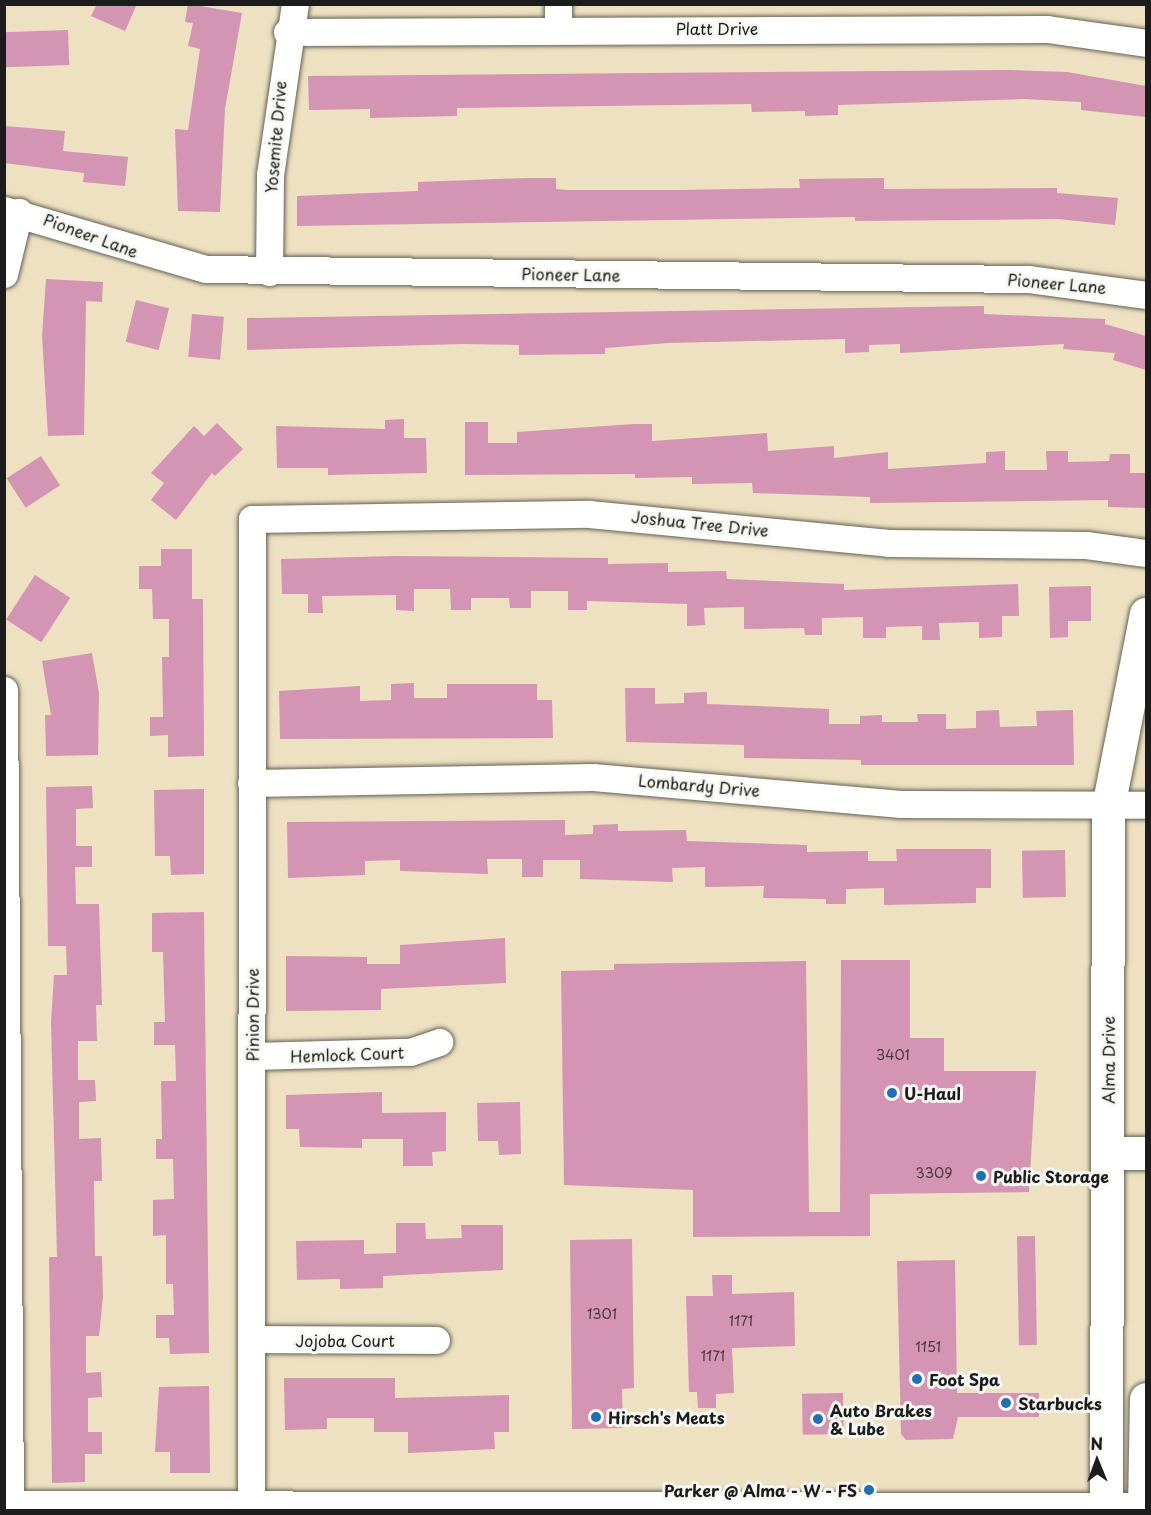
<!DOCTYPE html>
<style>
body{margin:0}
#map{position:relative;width:1151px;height:1515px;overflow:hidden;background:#ede1c1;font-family:"Playpen Sans",sans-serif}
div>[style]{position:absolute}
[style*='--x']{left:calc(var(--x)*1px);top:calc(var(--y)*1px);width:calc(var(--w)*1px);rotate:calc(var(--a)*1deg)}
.building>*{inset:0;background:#d494b3;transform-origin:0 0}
.roads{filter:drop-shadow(0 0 2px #656156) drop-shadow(0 0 2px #656156)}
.minor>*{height:27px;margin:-13.5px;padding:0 13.5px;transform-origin:13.5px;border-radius:13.5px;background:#fff}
.major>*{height:33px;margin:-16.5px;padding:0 16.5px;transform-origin:16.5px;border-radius:16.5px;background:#fff}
.dots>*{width:16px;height:16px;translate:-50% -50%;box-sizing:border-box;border:3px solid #f6f6f2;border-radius:50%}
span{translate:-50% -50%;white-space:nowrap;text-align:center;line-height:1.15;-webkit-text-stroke:6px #f6f6f2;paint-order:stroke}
.number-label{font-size:14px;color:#4a3a42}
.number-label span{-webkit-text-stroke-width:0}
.street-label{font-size:16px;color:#1c1c1c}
.poi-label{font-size:16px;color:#1c1c1c;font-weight:700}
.left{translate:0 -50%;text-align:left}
.right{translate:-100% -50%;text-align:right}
.frame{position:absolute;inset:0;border:6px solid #1c1c1c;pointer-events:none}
.north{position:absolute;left:1067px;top:1431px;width:60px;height:60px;-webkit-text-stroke:4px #f6f6f2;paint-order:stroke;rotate:359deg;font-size:16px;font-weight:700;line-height:24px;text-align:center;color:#1c1c1c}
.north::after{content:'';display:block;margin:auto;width:21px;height:27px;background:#1c1c1c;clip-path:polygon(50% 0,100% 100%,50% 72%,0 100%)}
</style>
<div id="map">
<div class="building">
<i style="clip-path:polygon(97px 4px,137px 4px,125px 31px,91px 16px)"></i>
<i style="clip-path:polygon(188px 4px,242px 13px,225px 109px,220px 212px,178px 211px,175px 129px,188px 130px,200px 49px,188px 46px,193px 23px,185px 22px)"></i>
<i style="left:68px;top:30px;width:35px;height:64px;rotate:88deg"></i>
<i style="clip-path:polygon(1009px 70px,1067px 72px,1146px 86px,1146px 117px,1081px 110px,1081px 102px,1024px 99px,838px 105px,838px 115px,805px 116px,805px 111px,752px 112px,751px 104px,457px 108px,457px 116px,370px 118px,370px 109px,309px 110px,308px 76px)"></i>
<i style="clip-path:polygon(4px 126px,65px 131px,63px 151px,128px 157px,125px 186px,83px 182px,84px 173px,4px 163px)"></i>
<i style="clip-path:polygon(527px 178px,556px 178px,556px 189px,568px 190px,678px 190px,800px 188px,799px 179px,884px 178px,884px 189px,1057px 188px,1057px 193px,1118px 198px,1115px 225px,1058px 219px,855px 221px,855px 217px,297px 226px,297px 196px,418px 191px,418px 182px)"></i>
<i style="clip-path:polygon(46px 279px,103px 282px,102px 302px,86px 301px,84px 435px,48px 436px,42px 336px)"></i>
<i style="left:136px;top:300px;width:34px;height:43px;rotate:14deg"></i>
<i style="clip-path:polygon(984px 306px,984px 314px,1105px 319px,1105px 324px,1146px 336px,1146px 370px,1113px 360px,1115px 353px,1063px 349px,1064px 344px,900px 353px,900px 344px,869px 345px,869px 352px,845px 353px,845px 339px,668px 343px,605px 348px,605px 354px,519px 355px,519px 345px,464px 344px,247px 350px,247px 318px)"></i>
<i style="left:192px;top:314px;width:32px;height:43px;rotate:5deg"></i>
<i style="clip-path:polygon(404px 419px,404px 438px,426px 438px,427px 473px,328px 475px,328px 468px,277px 468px,276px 426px,385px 429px,385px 420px)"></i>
<i style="clip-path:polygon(465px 422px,488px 422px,488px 443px,517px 443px,517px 432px,634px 424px,652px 424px,652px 441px,767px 433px,768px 451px,834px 446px,834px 458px,888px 452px,888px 469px,986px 463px,986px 452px,1005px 451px,1005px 470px,1047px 470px,1046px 451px,1068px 451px,1068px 462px,1109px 461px,1110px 454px,1130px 454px,1130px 473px,1146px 473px,1146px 508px,1108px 507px,1108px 500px,870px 503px,870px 497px,753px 493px,752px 483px,692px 484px,692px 477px,635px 478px,635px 474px,465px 475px)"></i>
<i style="clip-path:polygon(217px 423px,243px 449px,215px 476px,212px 473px,176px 520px,151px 500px,164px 483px,151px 473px,194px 426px,204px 436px)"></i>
<i style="left:41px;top:456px;width:35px;height:41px;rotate:57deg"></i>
<i style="clip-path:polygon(161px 549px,192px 549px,192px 599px,203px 599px,204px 756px,168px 757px,168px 735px,150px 736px,150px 717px,163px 717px,162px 657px,169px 657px,169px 619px,153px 619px,152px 589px,139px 589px,139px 566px,161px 566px)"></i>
<i style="clip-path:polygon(396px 556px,608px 558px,608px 564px,668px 563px,668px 572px,726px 571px,727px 579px,844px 584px,844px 590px,1018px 584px,1019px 616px,1002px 616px,1002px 637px,979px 638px,979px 622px,939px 623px,940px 640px,922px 640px,922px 626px,886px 627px,886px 638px,863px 638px,863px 617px,822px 618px,822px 635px,805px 635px,804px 628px,744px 629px,744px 607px,704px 608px,705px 625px,687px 626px,687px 604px,587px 601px,587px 610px,568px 610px,568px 591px,531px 591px,531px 608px,510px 608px,509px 598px,471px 598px,471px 610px,451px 610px,450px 589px,414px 589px,414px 611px,396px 610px,396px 595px,322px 596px,323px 613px,308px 613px,308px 594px,282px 594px,281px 559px)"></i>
<i style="left:35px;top:575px;width:42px;height:53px;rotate:33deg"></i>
<i style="clip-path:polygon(1091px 586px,1091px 621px,1068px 621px,1068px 637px,1050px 638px,1049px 587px)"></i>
<i style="clip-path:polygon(92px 653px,99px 693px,98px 755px,46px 756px,45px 715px,51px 715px,42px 661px)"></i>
<i style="clip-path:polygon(414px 683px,414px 698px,447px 698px,447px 684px,537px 684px,537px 700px,552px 700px,553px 738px,280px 739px,279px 691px,360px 686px,360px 701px,391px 700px,391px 684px)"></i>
<i style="clip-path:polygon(625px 688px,655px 688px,655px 704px,684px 703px,684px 693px,707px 692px,707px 704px,829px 709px,829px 724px,860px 724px,860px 716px,882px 715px,882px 722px,918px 722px,917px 714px,946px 714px,946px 729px,976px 728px,976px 711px,999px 710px,1000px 727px,1037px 726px,1036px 711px,1073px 710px,1074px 765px,861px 765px,861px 760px,744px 758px,744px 745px,626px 742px)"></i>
<i style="clip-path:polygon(92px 786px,93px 808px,76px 809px,76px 846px,92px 846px,92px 867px,75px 867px,76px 904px,99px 904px,102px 1005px,96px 1005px,97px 1041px,78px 1041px,78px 1080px,95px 1080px,96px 1101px,79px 1102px,79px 1139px,101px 1138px,102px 1181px,94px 1181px,95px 1256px,102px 1256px,103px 1297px,99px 1336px,86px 1336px,86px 1373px,101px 1372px,102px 1397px,88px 1398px,88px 1432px,102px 1432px,102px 1454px,85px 1454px,85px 1482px,52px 1483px,49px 1257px,57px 1257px,51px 1022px,54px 975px,67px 975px,66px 946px,48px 946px,46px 787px)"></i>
<i style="clip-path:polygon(204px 789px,204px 874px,171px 875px,170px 856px,155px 856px,154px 790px)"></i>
<i style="clip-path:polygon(565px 820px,565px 835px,593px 834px,593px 825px,618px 824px,618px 831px,686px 830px,687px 841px,807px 845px,807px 852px,868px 851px,868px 861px,897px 861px,896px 849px,991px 849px,991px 888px,976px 888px,976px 903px,884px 905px,884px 888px,846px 889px,846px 904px,826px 904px,826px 899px,763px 898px,764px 886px,705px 887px,705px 867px,672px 868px,673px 882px,580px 879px,580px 860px,543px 860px,543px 877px,522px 877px,522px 859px,487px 859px,488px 874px,400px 871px,400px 860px,365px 861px,365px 875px,288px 878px,287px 822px)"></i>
<i style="left:1065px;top:850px;width:47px;height:43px;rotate:89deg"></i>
<i style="clip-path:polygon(204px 912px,209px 1353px,170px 1354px,169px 1338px,156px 1338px,156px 1315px,174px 1315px,173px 1284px,166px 1284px,166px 1235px,153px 1236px,153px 1200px,174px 1199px,173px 1159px,156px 1159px,156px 1139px,162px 1139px,161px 1081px,176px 1081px,175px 1045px,154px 1045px,154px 1022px,165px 1022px,163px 952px,152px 952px,152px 913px)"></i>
<i style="clip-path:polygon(505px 938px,506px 983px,381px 989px,381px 1010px,286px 1011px,286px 956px,367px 957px,367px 964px,400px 964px,400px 945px)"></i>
<i style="clip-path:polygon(841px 960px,910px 960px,910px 1038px,944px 1038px,944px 1071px,1036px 1071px,1029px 1192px,870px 1194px,870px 1236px,693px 1237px,693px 1190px,564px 1185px,561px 971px,614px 970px,614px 964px,806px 961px,809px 1212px,840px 1212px)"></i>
<i style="clip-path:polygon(382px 1092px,382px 1113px,446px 1112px,446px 1151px,432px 1152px,433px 1166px,403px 1166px,403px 1139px,362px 1139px,362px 1148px,300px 1147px,299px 1129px,286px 1129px,286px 1095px)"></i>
<i style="clip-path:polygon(520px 1102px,521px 1154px,499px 1155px,498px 1141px,478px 1141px,477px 1103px)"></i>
<i style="clip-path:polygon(396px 1223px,425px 1223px,426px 1239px,462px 1238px,461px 1225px,503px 1225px,503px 1270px,383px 1276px,383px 1288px,340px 1289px,340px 1279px,297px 1280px,296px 1241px,364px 1240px,364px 1254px,396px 1253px)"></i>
<i style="left:1035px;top:1236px;width:109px;height:18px;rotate:89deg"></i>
<i style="clip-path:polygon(632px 1239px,634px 1388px,622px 1389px,623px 1428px,572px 1429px,570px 1240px)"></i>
<i style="clip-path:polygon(955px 1260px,957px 1393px,1039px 1393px,1039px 1417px,958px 1417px,953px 1439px,906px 1440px,901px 1434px,897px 1261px)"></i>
<i style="clip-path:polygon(712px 1275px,732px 1275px,732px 1294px,794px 1292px,795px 1346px,732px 1348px,734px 1393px,716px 1394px,716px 1408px,698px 1408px,697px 1392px,689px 1392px,686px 1296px,713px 1296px)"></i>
<i style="clip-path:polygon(284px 1378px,395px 1378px,395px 1398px,509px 1395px,509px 1432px,494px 1432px,495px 1449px,408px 1453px,408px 1432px,374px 1432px,374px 1418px,327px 1418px,327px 1429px,285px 1430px)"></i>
<i style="clip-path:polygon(209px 1386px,210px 1473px,170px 1473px,170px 1452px,155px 1452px,159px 1387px)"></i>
<i style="left:843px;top:1393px;width:41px;height:41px;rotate:89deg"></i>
</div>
<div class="roads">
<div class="minor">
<i style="--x:558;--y:29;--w:25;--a:-90"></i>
<i style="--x:287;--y:32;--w:760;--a:-0.23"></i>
<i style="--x:1047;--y:29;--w:100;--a:8"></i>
<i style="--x:4;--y:210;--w:210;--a:16.3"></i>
<i style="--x:206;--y:269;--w:822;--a:0.7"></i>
<i style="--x:1028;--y:279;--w:119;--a:7.7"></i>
<i style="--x:269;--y:272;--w:97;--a:-89.4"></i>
<i style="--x:270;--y:175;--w:173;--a:-81.7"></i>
<i style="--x:4;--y:274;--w:64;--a:-76.4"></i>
<i style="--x:4;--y:690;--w:820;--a:89.58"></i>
<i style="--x:251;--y:783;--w:342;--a:-1"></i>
<i style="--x:593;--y:777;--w:309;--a:5"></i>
<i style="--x:901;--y:804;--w:245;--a:0.2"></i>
<i style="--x:252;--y:1056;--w:158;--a:-1.5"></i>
<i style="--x:410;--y:1052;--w:31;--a:-19"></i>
<i style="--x:255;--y:1339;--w:181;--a:0.3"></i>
<i style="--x:251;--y:1510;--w:991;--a:-89.94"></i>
<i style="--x:252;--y:519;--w:337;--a:-0.9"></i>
<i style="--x:589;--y:514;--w:301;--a:5.5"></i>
<i style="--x:889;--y:543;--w:197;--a:0.6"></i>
<i style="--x:1086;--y:545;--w:61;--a:7.6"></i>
</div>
<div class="major">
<i style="--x:1107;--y:1153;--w:39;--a:0"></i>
<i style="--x:4;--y:1507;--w:1142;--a:0.1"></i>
<i style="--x:1106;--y:1510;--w:703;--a:-89.84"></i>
<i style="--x:1108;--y:807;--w:197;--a:-78.9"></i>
<i style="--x:1144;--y:1510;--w:111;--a:-89"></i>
</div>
</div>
<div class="dots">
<i style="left:892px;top:1093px;background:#1f6fb2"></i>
<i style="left:981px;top:1176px;background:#1f6fb2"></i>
<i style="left:917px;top:1379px;background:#1f6fb2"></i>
<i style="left:1006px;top:1403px;background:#1f6fb2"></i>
<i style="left:596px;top:1417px;background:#1f6fb2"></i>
<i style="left:818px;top:1419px;background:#1f6fb2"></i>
<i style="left:869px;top:1490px;background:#1f6fb2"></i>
</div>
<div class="number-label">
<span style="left:893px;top:1055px">3401</span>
<span style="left:934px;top:1173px">3309</span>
<span style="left:602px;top:1314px">1301</span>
<span style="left:741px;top:1321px">1171</span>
<span style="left:928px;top:1347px">1151</span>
<span style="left:713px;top:1356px">1171</span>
</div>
<div class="street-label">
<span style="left:717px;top:28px">Platt Drive</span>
<span style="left:275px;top:137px;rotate:-85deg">Yosemite Drive</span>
<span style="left:91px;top:235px;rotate:20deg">Pioneer Lane</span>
<span style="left:571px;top:274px;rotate:1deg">Pioneer Lane</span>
<span style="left:1057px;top:283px;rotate:5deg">Pioneer Lane</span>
<span style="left:700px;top:523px;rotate:6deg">Joshua Tree Drive</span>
<span style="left:699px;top:785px;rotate:5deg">Lombardy Drive</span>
<span style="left:252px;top:1015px;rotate:-90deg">Pinion Drive</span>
<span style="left:347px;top:1054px;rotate:-2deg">Hemlock Court</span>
<span style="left:1108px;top:1060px;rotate:-90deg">Alma Drive</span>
<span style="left:345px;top:1340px">Jojoba Court</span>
</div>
<div class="poi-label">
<span class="left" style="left:904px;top:1093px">U-Haul</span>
<span class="left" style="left:993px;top:1176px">Public Storage</span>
<span class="left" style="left:929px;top:1379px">Foot Spa</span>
<span class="left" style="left:1018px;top:1403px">Starbucks</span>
<span class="left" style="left:830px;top:1419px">Auto Brakes<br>&amp; Lube</span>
<span class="left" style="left:608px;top:1417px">Hirsch's Meats</span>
<span class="right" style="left:857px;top:1490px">Parker @ Alma - W - FS</span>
</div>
<div class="frame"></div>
<div class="north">N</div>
</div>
